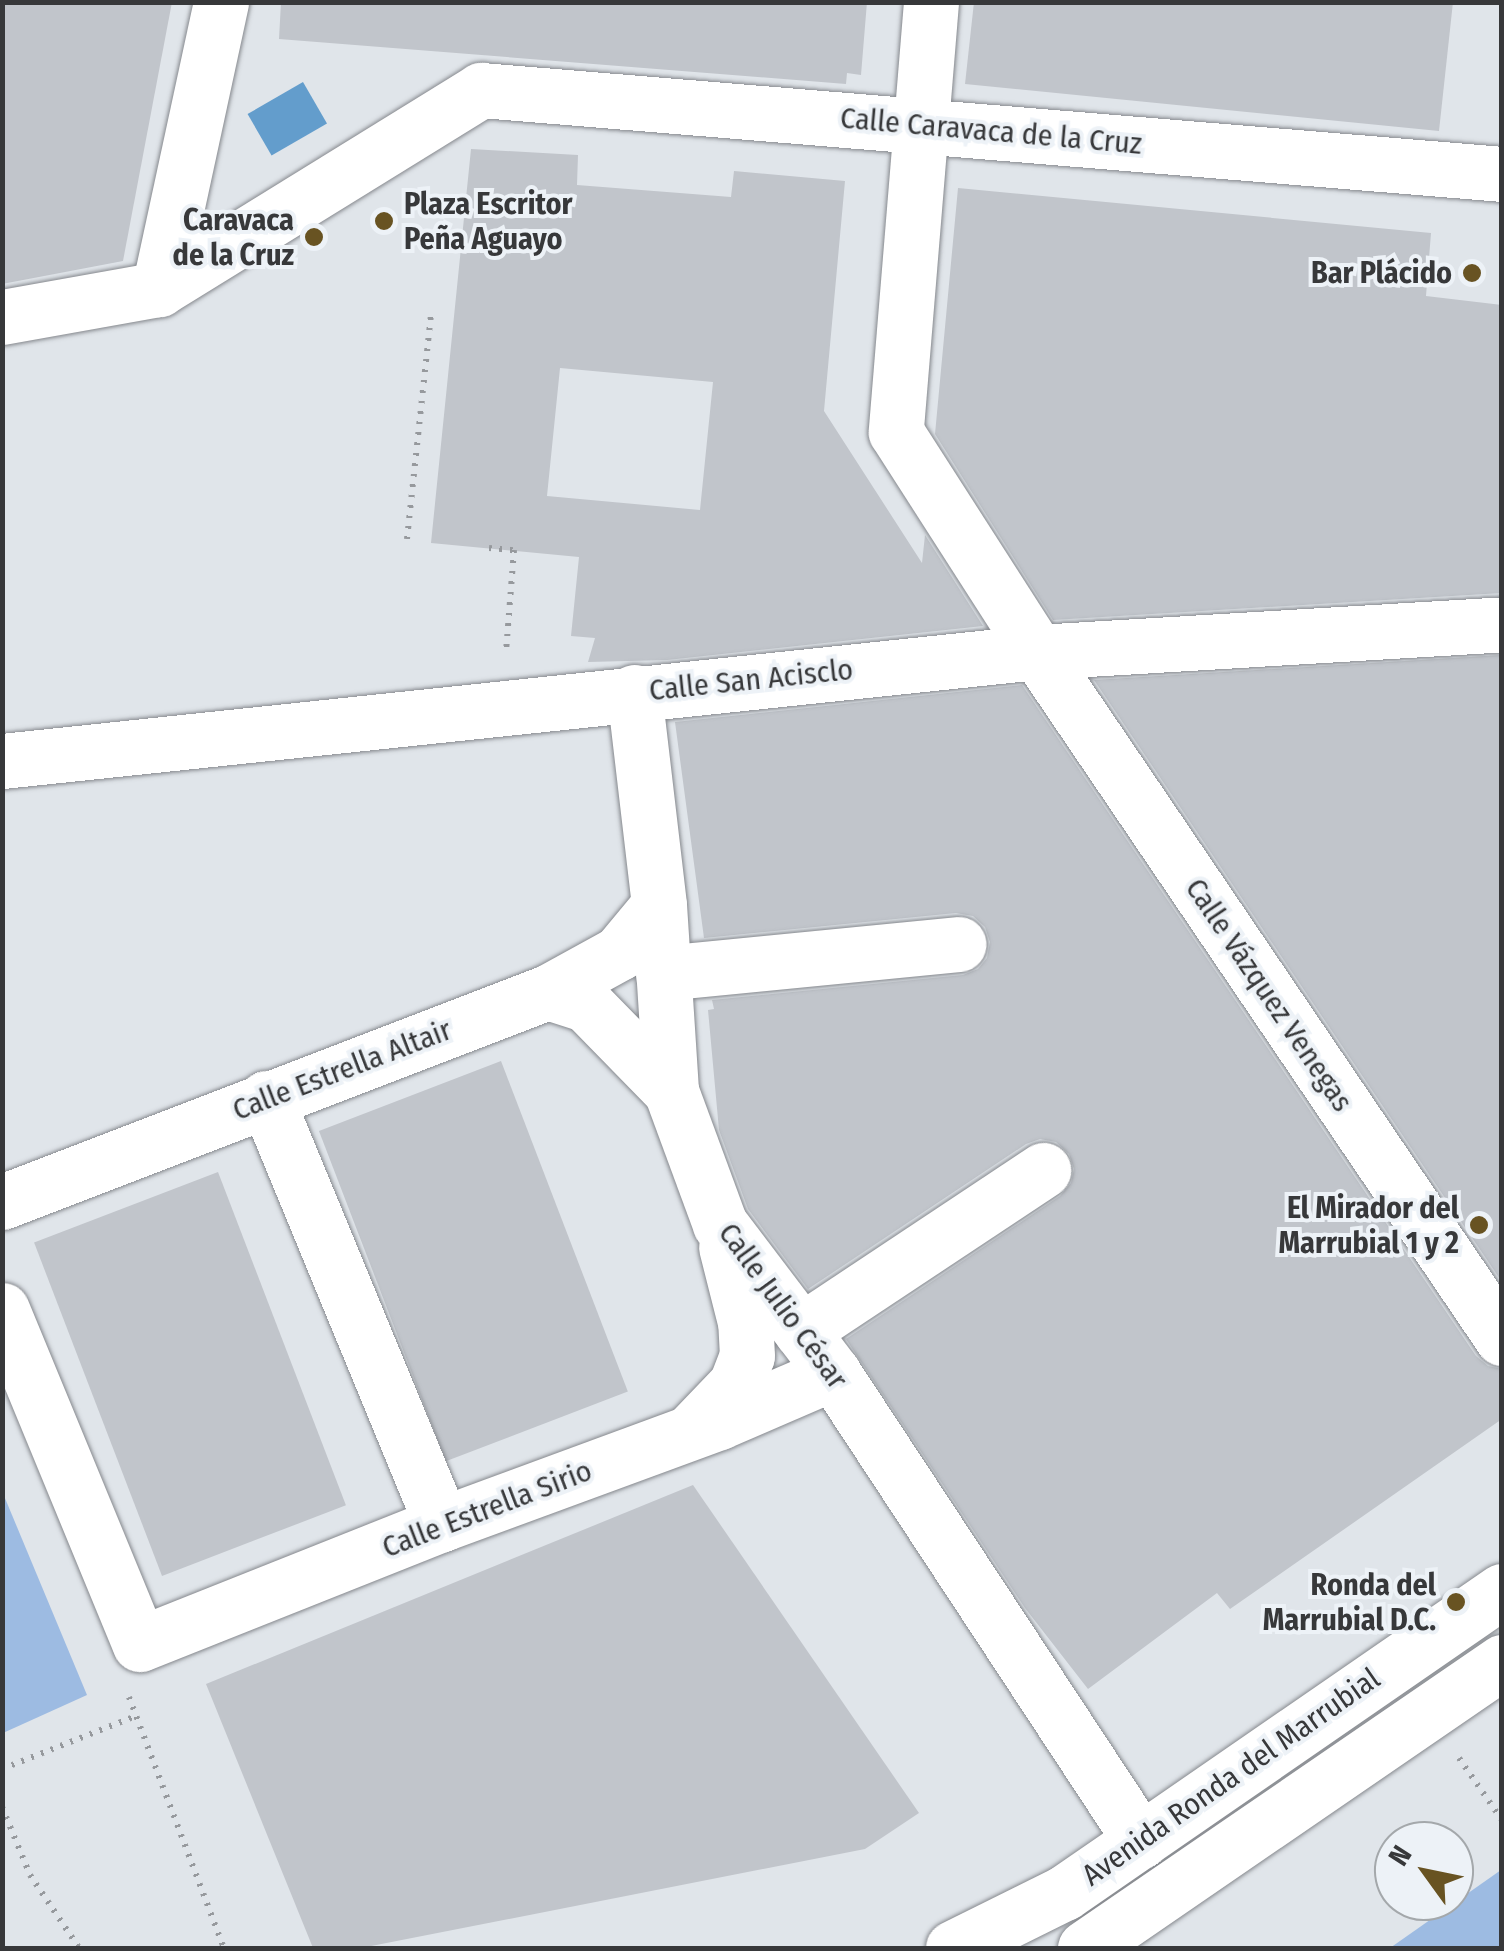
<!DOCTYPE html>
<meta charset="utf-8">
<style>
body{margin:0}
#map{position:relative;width:1504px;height:1951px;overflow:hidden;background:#e0e5ea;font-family:"Fira Sans Condensed",sans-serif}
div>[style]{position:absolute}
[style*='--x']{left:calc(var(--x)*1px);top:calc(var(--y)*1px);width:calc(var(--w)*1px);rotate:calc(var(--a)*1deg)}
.green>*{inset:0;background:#9dbbe2}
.water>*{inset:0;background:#639dcc;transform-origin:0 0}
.building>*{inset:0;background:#c1c5cb;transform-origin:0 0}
.path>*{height:6px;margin-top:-3px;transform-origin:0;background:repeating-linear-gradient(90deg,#96999d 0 2.5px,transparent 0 10.5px)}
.roads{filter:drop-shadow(0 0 2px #85888d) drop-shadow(0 0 2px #85888d)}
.minor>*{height:55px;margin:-27.5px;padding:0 27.5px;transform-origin:27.5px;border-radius:27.5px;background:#fff}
.major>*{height:55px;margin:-27.5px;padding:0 27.5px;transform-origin:27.5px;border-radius:27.5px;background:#fff}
.dots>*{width:28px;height:28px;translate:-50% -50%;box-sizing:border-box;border:5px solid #edf2f7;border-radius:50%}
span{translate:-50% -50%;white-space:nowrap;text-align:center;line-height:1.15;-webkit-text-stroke:8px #edf2f7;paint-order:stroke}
.street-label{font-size:30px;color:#37383a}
.poi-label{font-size:30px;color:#37383a;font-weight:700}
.left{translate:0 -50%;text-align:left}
.right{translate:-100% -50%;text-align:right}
.frame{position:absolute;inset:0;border:5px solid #37383a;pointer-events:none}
.north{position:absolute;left:1374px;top:1821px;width:100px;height:100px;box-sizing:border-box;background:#edf2f7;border:2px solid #a4a8ab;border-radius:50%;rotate:303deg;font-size:28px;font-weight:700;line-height:40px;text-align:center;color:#37383a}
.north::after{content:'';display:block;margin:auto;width:35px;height:45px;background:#685322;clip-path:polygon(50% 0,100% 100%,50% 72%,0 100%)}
</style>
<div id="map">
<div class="green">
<i style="clip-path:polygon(2px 1491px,87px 1695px,3px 1733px,2px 1733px)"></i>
<i style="clip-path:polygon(1501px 1870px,1501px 1948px,1390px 1948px)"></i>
</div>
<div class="water">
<i style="left:303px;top:82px;width:48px;height:64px;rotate:60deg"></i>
</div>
<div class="building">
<i style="clip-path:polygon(2px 2px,172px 2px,123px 261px,2px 284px)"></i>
<i style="clip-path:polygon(281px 2px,867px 2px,861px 75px,847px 73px,846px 84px,279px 39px)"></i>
<i style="clip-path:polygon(974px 2px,1453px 2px,1439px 131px,965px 84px)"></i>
<i style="clip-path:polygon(evenodd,471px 149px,578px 155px,577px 185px,731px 197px,734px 171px,845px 181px,824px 411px,922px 563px,925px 535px,983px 626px,667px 660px,588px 662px,595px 638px,571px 636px,579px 557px,431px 543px,471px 149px,560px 368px,713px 382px,700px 510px,547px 496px,560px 368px)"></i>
<i style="clip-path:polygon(958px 188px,1431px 233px,1426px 296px,1502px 305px,1502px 593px,1053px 620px,935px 434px)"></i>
<i style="clip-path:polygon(1502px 655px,1502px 1282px,1094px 680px)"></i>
<i style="clip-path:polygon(1022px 685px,1476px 1356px,1488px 1366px,1502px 1369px,1502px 1419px,1230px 1609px,1217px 1593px,1088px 1689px,1025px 1608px,846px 1339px,1060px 1196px,1071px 1183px,1074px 1169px,1069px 1154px,1056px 1142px,1040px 1139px,1026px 1144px,808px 1289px,748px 1209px,719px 1130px,708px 1010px,714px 1009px,712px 1000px,963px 975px,978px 969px,987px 958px,990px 942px,985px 927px,973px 916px,956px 913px,704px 938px,675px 722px)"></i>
<i style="left:501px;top:1061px;width:354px;height:195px;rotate:69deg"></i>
<i style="left:218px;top:1172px;width:357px;height:197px;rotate:69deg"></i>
<i style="clip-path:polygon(693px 1485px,919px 1813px,865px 1849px,361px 1948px,313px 1948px,206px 1684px)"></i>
</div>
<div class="path">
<i style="--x:407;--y:539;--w:226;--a:-83.9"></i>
<i style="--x:489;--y:548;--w:25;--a:5"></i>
<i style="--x:514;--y:550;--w:101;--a:94.5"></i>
<i style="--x:129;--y:1697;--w:268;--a:69.3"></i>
<i style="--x:1459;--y:1758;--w:75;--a:55.3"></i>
<i style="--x:2;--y:1769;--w:144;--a:-21.6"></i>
<i style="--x:2;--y:1807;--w:74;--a:67.6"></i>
<i style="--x:30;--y:1875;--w:88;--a:56.1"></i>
</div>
<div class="roads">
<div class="minor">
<i style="--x:931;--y:2;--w:431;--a:94.7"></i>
<i style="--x:896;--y:432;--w:261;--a:57.3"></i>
<i style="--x:1037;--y:652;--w:829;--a:55.87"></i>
<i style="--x:159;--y:289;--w:294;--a:-77.8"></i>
<i style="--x:2;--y:317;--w:159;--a:-10.1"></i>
<i style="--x:159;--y:289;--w:379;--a:-31.7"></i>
<i style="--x:481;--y:90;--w:1024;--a:4.7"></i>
<i style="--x:634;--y:692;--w:214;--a:83.3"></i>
<i style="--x:659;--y:905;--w:186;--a:86.3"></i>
<i style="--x:671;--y:1091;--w:142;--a:69.8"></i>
<i style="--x:720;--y:1224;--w:187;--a:52.8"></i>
<i style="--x:833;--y:1373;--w:560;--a:56.65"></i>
<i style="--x:2;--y:761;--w:1041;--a:-6.01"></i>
<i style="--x:1037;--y:652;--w:466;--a:-3.4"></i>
<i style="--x:663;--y:973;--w:297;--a:-5.6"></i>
<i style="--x:548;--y:992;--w:40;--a:18"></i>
<i style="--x:586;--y:1004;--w:122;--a:45.7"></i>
<i style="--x:266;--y:1098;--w:461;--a:67.6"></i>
<i style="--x:2;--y:1202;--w:585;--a:-21.04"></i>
<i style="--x:548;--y:992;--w:81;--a:-28.8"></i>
<i style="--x:619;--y:953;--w:62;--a:-50.2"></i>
<i style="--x:2;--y:1310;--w:361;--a:67.6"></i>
<i style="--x:140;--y:1644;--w:325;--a:-21.7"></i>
<i style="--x:442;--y:1524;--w:295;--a:-20.2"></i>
<i style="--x:719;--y:1422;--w:124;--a:-23.3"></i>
<i style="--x:801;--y:1331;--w:291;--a:-33.6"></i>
<i style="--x:693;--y:1429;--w:62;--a:-46.3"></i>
<i style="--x:736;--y:1384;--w:30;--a:-69"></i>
<i style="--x:747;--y:1356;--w:34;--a:-93"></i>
<i style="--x:745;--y:1322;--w:77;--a:-104.2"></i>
</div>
<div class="major">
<i style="--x:953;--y:1948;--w:124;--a:-26.4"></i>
<i style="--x:1064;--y:1893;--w:532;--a:-34.59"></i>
<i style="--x:1085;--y:1948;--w:506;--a:-34.44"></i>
</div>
</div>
<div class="dots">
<i style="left:384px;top:221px;background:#685322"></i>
<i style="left:314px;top:237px;background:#685322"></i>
<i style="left:1472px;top:273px;background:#685322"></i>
<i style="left:1479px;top:1225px;background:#685322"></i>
<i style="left:1456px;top:1602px;background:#685322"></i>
</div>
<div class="street-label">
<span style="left:991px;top:131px;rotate:5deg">Calle Caravaca de la Cruz</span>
<span style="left:751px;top:680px;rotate:-6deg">Calle San Acisclo</span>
<span style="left:1269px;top:995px;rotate:56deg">Calle Vázquez Venegas</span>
<span style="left:342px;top:1070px;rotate:-21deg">Calle Estrella Altair</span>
<span style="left:783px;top:1306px;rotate:54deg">Calle Julio César</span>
<span style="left:487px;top:1509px;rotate:-21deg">Calle Estrella Sirio</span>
<span style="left:1231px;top:1777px;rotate:-35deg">Avenida Ronda del Marrubial</span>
</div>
<div class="poi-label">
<span class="left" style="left:404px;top:221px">Plaza Escritor<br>Peña Aguayo</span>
<span class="right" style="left:294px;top:237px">Caravaca<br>de la Cruz</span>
<span class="right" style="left:1452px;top:273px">Bar Plácido</span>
<span class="right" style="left:1459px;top:1225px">El Mirador del<br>Marrubial 1 y 2</span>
<span class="right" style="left:1436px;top:1602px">Ronda del<br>Marrubial D.C.</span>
</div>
<div class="frame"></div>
<div class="north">N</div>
</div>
